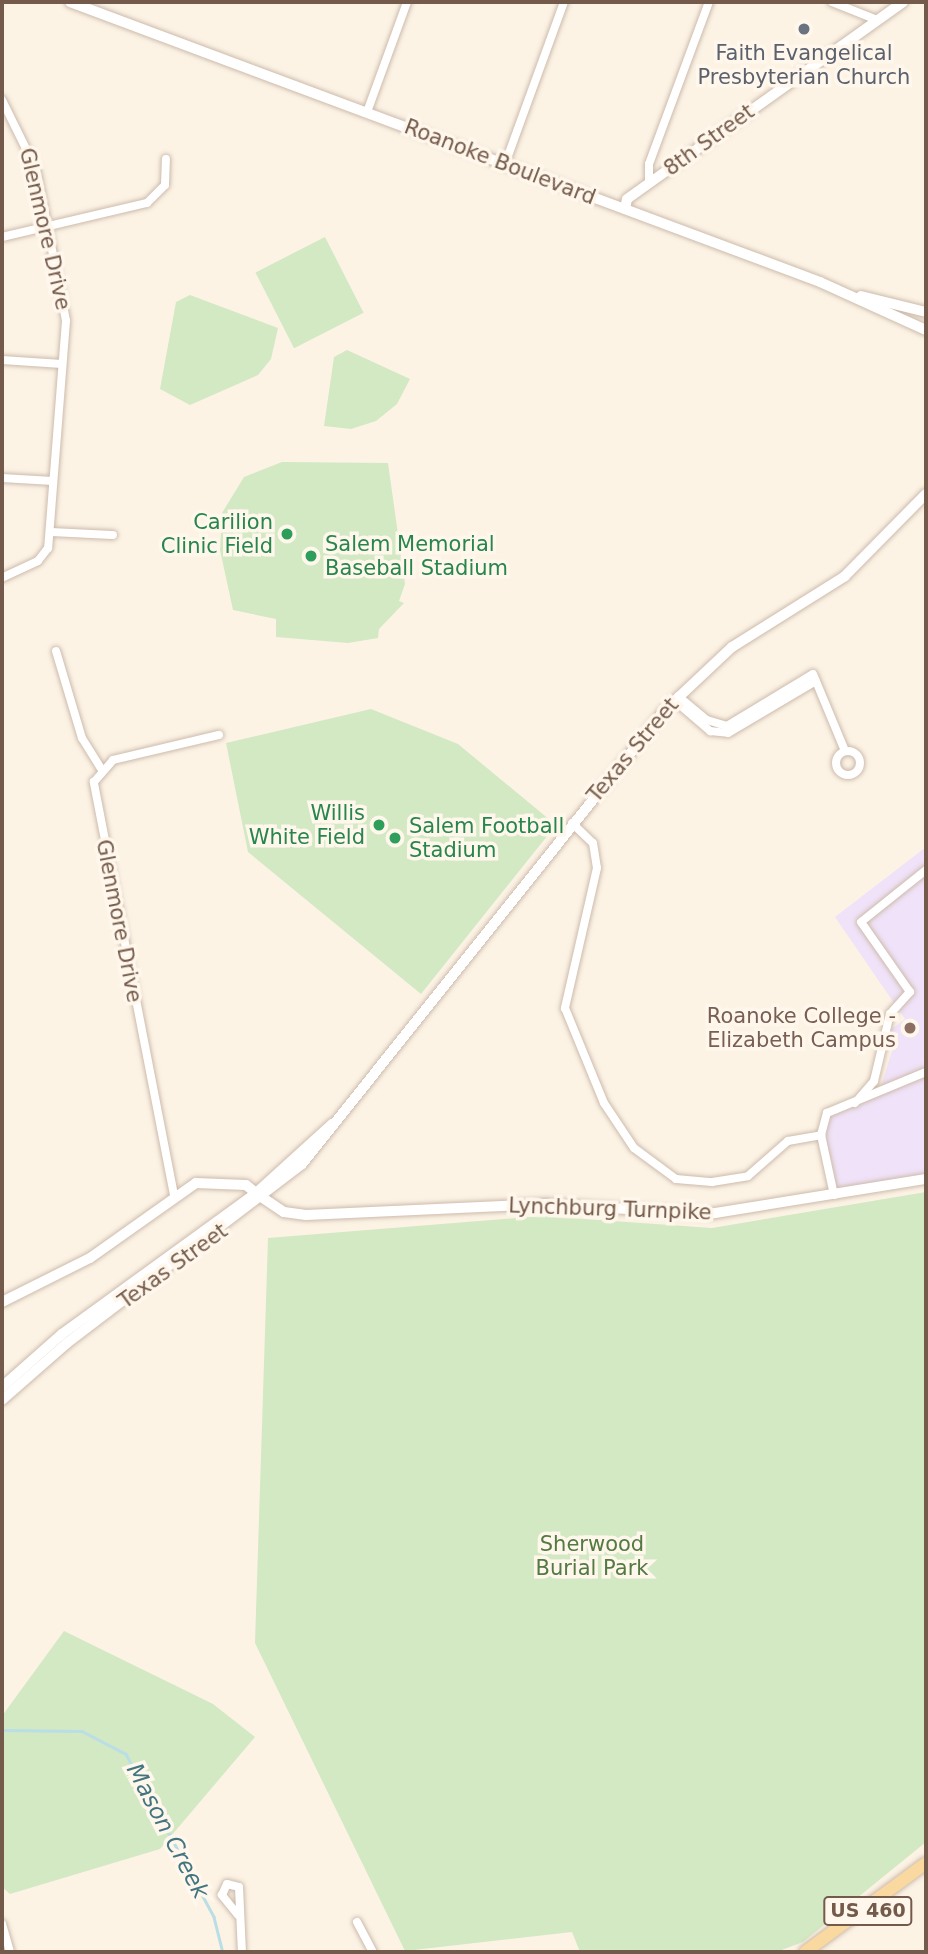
<!DOCTYPE html>
<style>
body{margin:0}
#map{position:relative;width:928px;height:1954px;overflow:hidden;background:#fcf3e5;font-family:"DejaVu Sans",sans-serif}
div>[style]{position:absolute}
[style*='--x']{left:calc(var(--x)*1px);top:calc(var(--y)*1px);width:calc(var(--w)*1px);rotate:calc(var(--a)*1deg)}
.education>*{inset:0;background:#f0e2f8}
.green>*{inset:0;background:#d2e9c4;transform-origin:0 0}
.stream>*{height:2.5px;margin:-1.25px;padding:0 1.25px;transform-origin:1.25px;border-radius:1.25px;background:#badee5}
.roads{filter:drop-shadow(0 0 2px #cdbbac) drop-shadow(0 0 2px #cdbbac)}
.minor>*{height:8px;margin:-4px;padding:0 4px;transform-origin:4px;border-radius:4px;background:#fff}
.minor>.ring{margin:-4px;padding:0;box-sizing:content-box;background:none;border:8px solid #fff;border-radius:50%}
.tertiary>*{height:10px;margin:-5px;padding:0 5px;transform-origin:5px;border-radius:5px;background:#fff}
.secondary>*{height:10px;margin:-5px;padding:0 5px;transform-origin:5px;border-radius:5px;background:#fff}
.primary>*{height:12px;margin:-6px;padding:0 6px;transform-origin:6px;border-radius:6px;background:#f9d99f}
.dots>*{width:19px;height:19px;translate:-50% -50%;box-sizing:border-box;border:4px solid #fff7eb;border-radius:50%}
span{translate:-50% -50%;white-space:nowrap;text-align:center;line-height:1.15;-webkit-text-stroke:7px #fff7eb;paint-order:stroke}
.shield-label span{padding:2px 5px;background:#fff7eb;border:2px solid;border-radius:5px;-webkit-text-stroke-width:0}
.shield-label{font-size:19px;color:#745a4b;font-weight:700}
.worship-label{font-size:21px;color:#5b616d}
.street-label{font-size:21px;color:#745a4b}
.leisure-label{font-size:21px;color:#27864d}
.right{translate:-100% -50%;text-align:right}
.left{translate:0 -50%;text-align:left}
.education-label{font-size:21px;color:#785e54}
.park-label{font-size:21px;color:#527a42}
.water-label{font-size:23px;color:#427580;font-style:italic}
.frame{position:absolute;inset:0;border:4px solid #745a4b;pointer-events:none}
</style>
<div id="map">
<div class="education">
<i style="clip-path:polygon(926px 847px,926px 1179px,834px 1195px,823px 1149px,824px 1119px,878px 1096px,892px 1051px,882px 1036px,905px 1019px,835px 917px)"></i>
</div>
<div class="green">
<i style="left:325px;top:237px;width:85px;height:78px;rotate:63deg"></i>
<i style="clip-path:polygon(190px 295px,278px 328px,271px 359px,258px 375px,190px 405px,160px 389px,176px 302px)"></i>
<i style="clip-path:polygon(347px 350px,410px 379px,397px 404px,376px 421px,351px 429px,324px 426px,334px 357px)"></i>
<i style="clip-path:polygon(282px 462px,388px 463px,405px 584px,399px 601px,404px 603px,379px 629px,378px 638px,348px 643px,276px 637px,276px 619px,233px 610px,220px 550px,222px 513px,244px 477px)"></i>
<i style="clip-path:polygon(371px 709px,458px 744px,556px 825px,421px 994px,248px 852px,226px 743px)"></i>
<i style="clip-path:polygon(926px 1192px,926px 1842px,803px 1942px,776px 1952px,580px 1952px,572px 1932px,405px 1951px,255px 1643px,268px 1238px,542px 1216px,712px 1228px)"></i>
<i style="clip-path:polygon(64px 1631px,213px 1704px,255px 1737px,160px 1849px,10px 1894px,2px 1887px,2px 1716px)"></i>
</div>
<div class="stream">
<i style="--x:2;--y:1730;--w:80;--a:0.7"></i>
<i style="--x:82;--y:1731;--w:50;--a:27.6"></i>
<i style="--x:126;--y:1754;--w:185;--a:61.6"></i>
<i style="--x:214;--y:1917;--w:36;--a:76"></i>
</div>
<div class="roads">
<div class="minor">
<i style="--x:832;--y:2;--w:48;--a:21.8"></i>
<i style="--x:2;--y:100;--w:77;--a:63.8"></i>
<i style="--x:36;--y:169;--w:155;--a:78.8"></i>
<i style="--x:66;--y:321;--w:228;--a:94.5"></i>
<i style="--x:48;--y:548;--w:16;--a:128"></i>
<i style="--x:38;--y:561;--w:40;--a:155"></i>
<i style="--x:367;--y:112;--w:117;--a:-70"></i>
<i style="--x:505;--y:164;--w:172;--a:-70"></i>
<i style="--x:649;--y:183;--w:19;--a:-90"></i>
<i style="--x:649;--y:164;--w:173;--a:-69.7"></i>
<i style="--x:2;--y:237;--w:149;--a:-13.2"></i>
<i style="--x:147;--y:203;--w:25;--a:-45"></i>
<i style="--x:165;--y:185;--w:26;--a:-88"></i>
<i style="--x:2;--y:360;--w:60;--a:3.8"></i>
<i style="--x:2;--y:478;--w:51;--a:3.4"></i>
<i style="--x:50;--y:532;--w:63;--a:2.7"></i>
<i style="--x:56;--y:651;--w:91;--a:73.4"></i>
<i style="--x:82;--y:738;--w:36;--a:58"></i>
<i style="--x:678;--y:696;--w:38;--a:40"></i>
<i style="--x:707;--y:720;--w:21;--a:17"></i>
<i style="--x:727;--y:726;--w:100;--a:-31.2"></i>
<i style="--x:813;--y:674;--w:83;--a:67.4"></i>
<i style="--x:674;--y:700;--w:48;--a:40.7"></i>
<i style="--x:710;--y:731;--w:18;--a:6"></i>
<i style="--x:728;--y:733;--w:102;--a:-30.6"></i>
<i class="ring" style="left:836px;top:751px;width:16px;height:16px"></i>
<i style="--x:572;--y:823;--w:29;--a:44"></i>
<i style="--x:593;--y:843;--w:25;--a:81"></i>
<i style="--x:597;--y:868;--w:144;--a:102.9"></i>
<i style="--x:565;--y:1008;--w:103;--a:67.7"></i>
<i style="--x:604;--y:1103;--w:54;--a:56.3"></i>
<i style="--x:634;--y:1148;--w:52;--a:36.4"></i>
<i style="--x:676;--y:1179;--w:36;--a:5"></i>
<i style="--x:712;--y:1182;--w:36;--a:-9"></i>
<i style="--x:748;--y:1176;--w:53;--a:-41.2"></i>
<i style="--x:788;--y:1141;--w:34;--a:-10"></i>
<i style="--x:855;--y:1103;--w:29;--a:-49"></i>
<i style="--x:874;--y:1081;--w:69;--a:-76.6"></i>
<i style="--x:890;--y:1014;--w:30;--a:-48"></i>
<i style="--x:910;--y:992;--w:85;--a:-125"></i>
<i style="--x:861;--y:922;--w:83;--a:-38.7"></i>
<i style="--x:174;--y:1195;--w:421;--a:-101"></i>
<i style="--x:94;--y:782;--w:29;--a:-49"></i>
<i style="--x:113;--y:760;--w:109;--a:-13.3"></i>
<i style="--x:834;--y:1195;--w:61;--a:-102.2"></i>
<i style="--x:821;--y:1135;--w:23;--a:-75"></i>
<i style="--x:827;--y:1113;--w:107;--a:-22.5"></i>
<i style="--x:238;--y:1915;--w:26;--a:-129"></i>
<i style="--x:222;--y:1895;--w:12;--a:-66"></i>
<i style="--x:227;--y:1884;--w:12;--a:14"></i>
<i style="--x:239;--y:1887;--w:65;--a:87.4"></i>
<i style="--x:357;--y:1922;--w:34;--a:62"></i>
<i style="--x:2;--y:1924;--w:29;--a:74"></i>
</div>
<div class="tertiary">
<i style="--x:625;--y:209;--w:10;--a:-79"></i>
<i style="--x:627;--y:199;--w:339;--a:-35.5"></i>
<i style="--x:263;--y:1198;--w:25;--a:34"></i>
<i style="--x:284;--y:1212;--w:22;--a:8"></i>
<i style="--x:306;--y:1215;--w:240;--a:-2.6"></i>
<i style="--x:546;--y:1204;--w:163;--a:3.5"></i>
<i style="--x:709;--y:1214;--w:220;--a:-9.2"></i>
</div>
<div class="secondary">
<i style="--x:70;--y:2;--w:801;--a:20.47"></i>
<i style="--x:820;--y:282;--w:116;--a:24.4"></i>
<i style="--x:861;--y:296;--w:67;--a:13.8"></i>
<i style="--x:2;--y:1302;--w:98;--a:-26.6"></i>
<i style="--x:90;--y:1258;--w:130;--a:-35.3"></i>
<i style="--x:196;--y:1183;--w:50;--a:2.3"></i>
<i style="--x:246;--y:1185;--w:19;--a:39"></i>
<i style="--x:2;--y:1387;--w:80;--a:-41.5"></i>
<i style="--x:62;--y:1334;--w:240;--a:-36"></i>
<i style="--x:256;--y:1193;--w:103;--a:-42.2"></i>
<i style="--x:2;--y:1400;--w:86;--a:-41.2"></i>
<i style="--x:67;--y:1343;--w:295;--a:-37.3"></i>
<i style="--x:302;--y:1164;--w:580;--a:-51.37"></i>
<i style="--x:664;--y:711;--w:93;--a:-43.3"></i>
<i style="--x:732;--y:647;--w:133;--a:-32.1"></i>
<i style="--x:845;--y:576;--w:115;--a:-45.4"></i>
</div>
<div class="primary">
<i style="--x:805;--y:1952;--w:150;--a:-36.3"></i>
</div>
</div>
<div class="dots">
<i style="left:804px;top:29px;background:#6b7280"></i>
<i style="left:287px;top:534px;background:#2e9e5b"></i>
<i style="left:311px;top:556px;background:#2e9e5b"></i>
<i style="left:379px;top:825px;background:#2e9e5b"></i>
<i style="left:395px;top:838px;background:#2e9e5b"></i>
<i style="left:910px;top:1028px;background:#8d6e63"></i>
</div>
<div class="shield-label">
<span style="left:868px;top:1911px">US 460</span>
</div>
<div class="worship-label">
<span style="left:804px;top:65px">Faith Evangelical<br>Presbyterian Church</span>
</div>
<div class="street-label">
<span style="left:709px;top:140px;rotate:-36deg">8th Street</span>
<span style="left:500px;top:162px;rotate:21deg">Roanoke Boulevard</span>
<span style="left:45px;top:229px;rotate:77deg">Glenmore Drive</span>
<span style="left:633px;top:750px;rotate:-50deg">Texas Street</span>
<span style="left:119px;top:921px;rotate:79deg">Glenmore Drive</span>
<span style="left:610px;top:1209px;rotate:2deg">Lynchburg Turnpike</span>
<span style="left:173px;top:1266px;rotate:-36deg">Texas Street</span>
</div>
<div class="leisure-label">
<span class="right" style="left:273px;top:534px">Carilion<br>Clinic Field</span>
<span class="left" style="left:325px;top:556px">Salem Memorial<br>Baseball Stadium</span>
<span class="right" style="left:365px;top:825px">Willis<br>White Field</span>
<span class="left" style="left:409px;top:838px">Salem Football<br>Stadium</span>
</div>
<div class="education-label">
<span class="right" style="left:896px;top:1028px">Roanoke College -<br>Elizabeth Campus</span>
</div>
<div class="park-label">
<span style="left:592px;top:1556px">Sherwood<br>Burial Park</span>
</div>
<div class="water-label">
<span style="left:168px;top:1831px;rotate:62deg">Mason Creek</span>
</div>
<div class="frame"></div>
</div>
